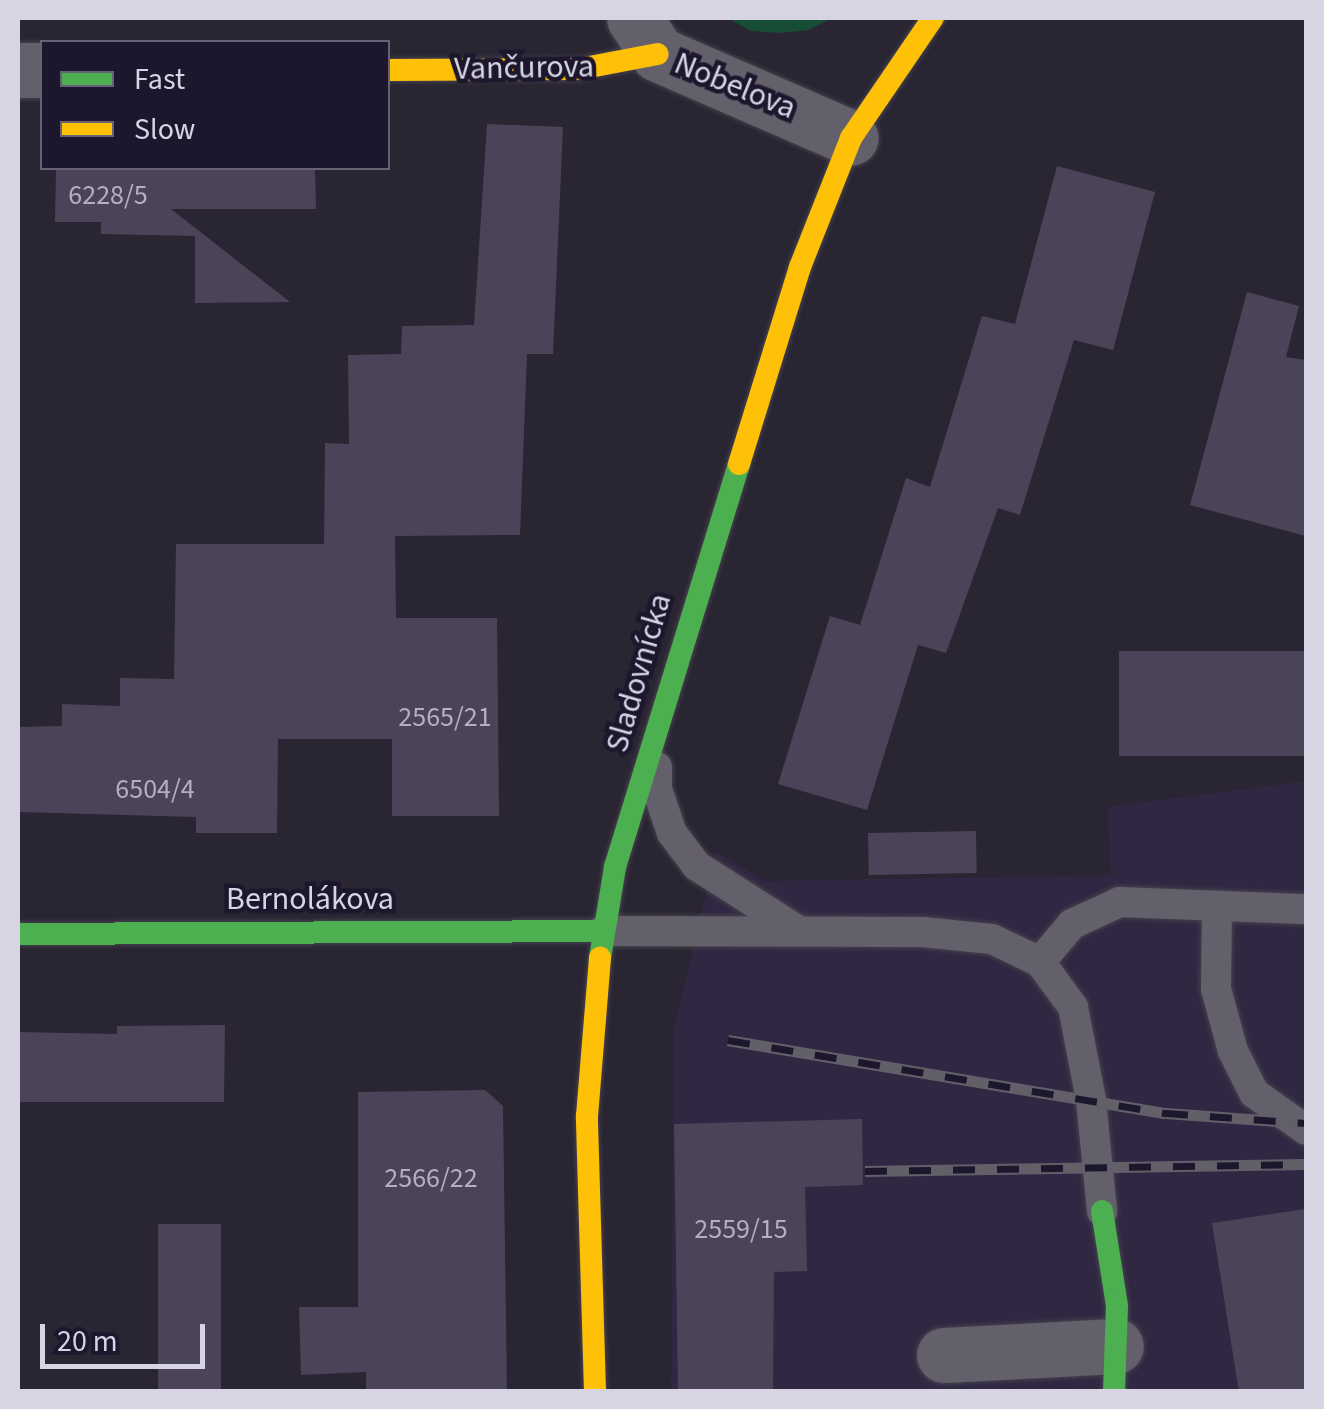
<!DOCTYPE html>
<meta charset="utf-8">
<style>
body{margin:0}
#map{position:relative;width:1324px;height:1409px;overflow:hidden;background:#292532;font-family:"Source Sans 3",sans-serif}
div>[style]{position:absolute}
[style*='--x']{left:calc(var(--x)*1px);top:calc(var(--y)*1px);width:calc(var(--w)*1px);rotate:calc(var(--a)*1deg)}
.built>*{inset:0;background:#302843}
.green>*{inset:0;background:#174d37}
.building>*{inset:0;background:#4b4458;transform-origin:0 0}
.roads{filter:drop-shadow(0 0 2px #45424d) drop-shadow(0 0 2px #45424d)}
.lane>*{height:30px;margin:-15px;padding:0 15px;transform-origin:15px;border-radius:15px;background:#64606b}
.street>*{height:55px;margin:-27.5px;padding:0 27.5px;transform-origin:27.5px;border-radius:27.5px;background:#64606b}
.fast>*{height:22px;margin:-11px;padding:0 11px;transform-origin:11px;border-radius:11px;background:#4caf50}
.slow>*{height:22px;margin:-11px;padding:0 11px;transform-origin:11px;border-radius:11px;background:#ffc107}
.rail>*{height:11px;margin-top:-5.5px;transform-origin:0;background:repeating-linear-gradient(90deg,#1d172d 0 22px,#625f69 0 44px);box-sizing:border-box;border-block:2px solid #625f69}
span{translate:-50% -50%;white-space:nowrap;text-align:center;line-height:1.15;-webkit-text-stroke:9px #1d172d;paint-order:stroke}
.number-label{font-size:28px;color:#b4b0c0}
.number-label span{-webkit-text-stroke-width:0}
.street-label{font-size:32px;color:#d7d4e3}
.frame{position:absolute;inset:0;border:20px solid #d7d4e3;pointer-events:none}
.legend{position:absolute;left:40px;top:40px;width:350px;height:130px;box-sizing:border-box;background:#1d172d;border:2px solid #676376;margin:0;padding:12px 18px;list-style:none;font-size:30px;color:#d7d4e3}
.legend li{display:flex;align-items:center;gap:20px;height:50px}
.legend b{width:50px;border:2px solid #676376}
.scale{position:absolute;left:40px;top:1324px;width:165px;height:45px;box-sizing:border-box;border:5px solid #d7d4e3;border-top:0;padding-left:12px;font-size:30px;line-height:35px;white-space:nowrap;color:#d7d4e3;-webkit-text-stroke:8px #1d172d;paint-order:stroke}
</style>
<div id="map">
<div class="built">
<i style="clip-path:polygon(1306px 781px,1306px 1391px,671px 1392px,674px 1028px,716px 851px,765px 881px,1111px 875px,1107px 807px)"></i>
</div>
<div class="green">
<i style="clip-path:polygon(728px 18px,832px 18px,809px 30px,781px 33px,751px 31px)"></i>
</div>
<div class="building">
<i style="clip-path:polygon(487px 124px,563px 127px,553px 354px,527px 354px,520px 535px,395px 536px,396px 618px,497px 618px,499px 816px,392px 816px,392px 739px,278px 739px,277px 833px,196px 833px,196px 817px,18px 812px,18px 727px,62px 726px,62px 704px,120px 706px,120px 678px,174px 679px,176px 544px,324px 544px,325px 443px,349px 444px,348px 355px,401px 354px,402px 326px,474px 325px)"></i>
<i style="clip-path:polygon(1057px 166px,1155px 192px,1113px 350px,1074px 340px,1020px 515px,998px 508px,946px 653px,918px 645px,867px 810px,778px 784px,830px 616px,860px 625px,906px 478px,930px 487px,982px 316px,1015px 324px)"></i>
<i style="clip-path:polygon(56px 168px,315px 168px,316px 209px,171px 209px,290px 302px,195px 303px,195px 236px,101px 234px,101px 222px,55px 222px)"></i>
<i style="clip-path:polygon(1247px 292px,1299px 306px,1286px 357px,1306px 360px,1306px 536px,1190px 505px)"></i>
<i style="left:1306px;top:651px;width:105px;height:187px;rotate:90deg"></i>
<i style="left:976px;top:831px;width:42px;height:108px;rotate:89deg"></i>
<i style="clip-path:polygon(225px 1025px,224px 1102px,18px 1102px,18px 1032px,117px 1034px,117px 1026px)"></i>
<i style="clip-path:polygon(485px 1090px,503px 1106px,507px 1392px,366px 1392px,366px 1372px,301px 1375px,299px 1307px,358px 1307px,358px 1092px)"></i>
<i style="clip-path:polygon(862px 1119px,863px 1185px,805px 1187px,807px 1271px,774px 1272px,773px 1392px,678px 1392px,674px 1124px)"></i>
<i style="clip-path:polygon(1306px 1209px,1306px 1392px,1239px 1392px,1212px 1223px)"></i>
<i style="left:158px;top:1224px;width:63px;height:168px"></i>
</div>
<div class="roads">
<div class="lane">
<i style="--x:657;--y:767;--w:22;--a:90"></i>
<i style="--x:657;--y:789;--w:46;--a:71.2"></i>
<i style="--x:672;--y:833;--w:41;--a:52.9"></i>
<i style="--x:697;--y:866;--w:119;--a:32.6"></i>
<i style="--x:1217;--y:906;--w:83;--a:90.7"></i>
<i style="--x:1216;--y:989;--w:64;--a:74.7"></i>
<i style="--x:1233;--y:1051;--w:47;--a:63.4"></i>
<i style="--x:1254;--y:1093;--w:64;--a:35.4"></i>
<i style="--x:602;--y:931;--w:320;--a:0.2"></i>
<i style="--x:922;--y:932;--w:70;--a:5.7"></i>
<i style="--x:992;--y:939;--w:53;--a:25.6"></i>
<i style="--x:1040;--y:962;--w:56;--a:53.7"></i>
<i style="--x:1073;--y:1007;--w:95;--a:79"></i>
<i style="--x:1091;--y:1100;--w:112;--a:84.3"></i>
<i style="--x:1040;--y:962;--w:50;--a:-49.9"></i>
<i style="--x:1072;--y:924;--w:53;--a:-24.6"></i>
<i style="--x:1120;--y:902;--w:186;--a:2.2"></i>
</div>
<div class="street">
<i style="--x:634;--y:18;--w:43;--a:56.3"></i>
<i style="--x:658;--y:54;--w:210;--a:23.5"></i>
<i style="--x:18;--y:70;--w:24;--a:0"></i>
<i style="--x:944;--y:1355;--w:172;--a:-3"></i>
</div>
<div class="fast">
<i style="--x:18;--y:934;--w:584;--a:-0.29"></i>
<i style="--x:600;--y:958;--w:92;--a:-80.6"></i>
<i style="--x:615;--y:867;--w:422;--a:-72.9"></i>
<i style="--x:1102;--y:1211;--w:96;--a:81"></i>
<i style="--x:1117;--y:1306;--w:86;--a:92"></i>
</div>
<div class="slow">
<i style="--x:388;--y:70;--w:191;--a:-0.3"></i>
<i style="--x:579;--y:69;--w:80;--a:-10.8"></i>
<i style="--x:739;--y:464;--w:206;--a:-72.8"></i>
<i style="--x:800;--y:267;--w:139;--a:-68.4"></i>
<i style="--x:851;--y:138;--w:145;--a:-55.7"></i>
<i style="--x:595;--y:1392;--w:276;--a:-91.7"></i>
<i style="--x:587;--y:1116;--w:159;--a:-85.3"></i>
</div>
</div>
<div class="rail">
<i style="--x:728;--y:1040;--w:444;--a:9.5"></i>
<i style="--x:1166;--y:1113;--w:140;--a:4.1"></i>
<i style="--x:865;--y:1171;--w:441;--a:-0.9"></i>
</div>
<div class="number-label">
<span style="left:108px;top:195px">6228/5</span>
<span style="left:445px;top:717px">2565/21</span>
<span style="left:155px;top:789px">6504/4</span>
<span style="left:431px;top:1178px">2566/22</span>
<span style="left:741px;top:1229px">2559/15</span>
</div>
<div class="street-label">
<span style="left:524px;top:68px;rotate:-1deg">Vančurova</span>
<span style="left:735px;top:86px;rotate:22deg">Nobelova</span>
<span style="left:639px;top:673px;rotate:-74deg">Sladovnícka</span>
<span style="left:310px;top:899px">Bernolákova</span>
</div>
<div class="frame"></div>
<ul class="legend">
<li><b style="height:12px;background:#4caf50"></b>Fast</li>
<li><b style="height:12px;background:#ffc107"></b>Slow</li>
</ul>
<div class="scale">20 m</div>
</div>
